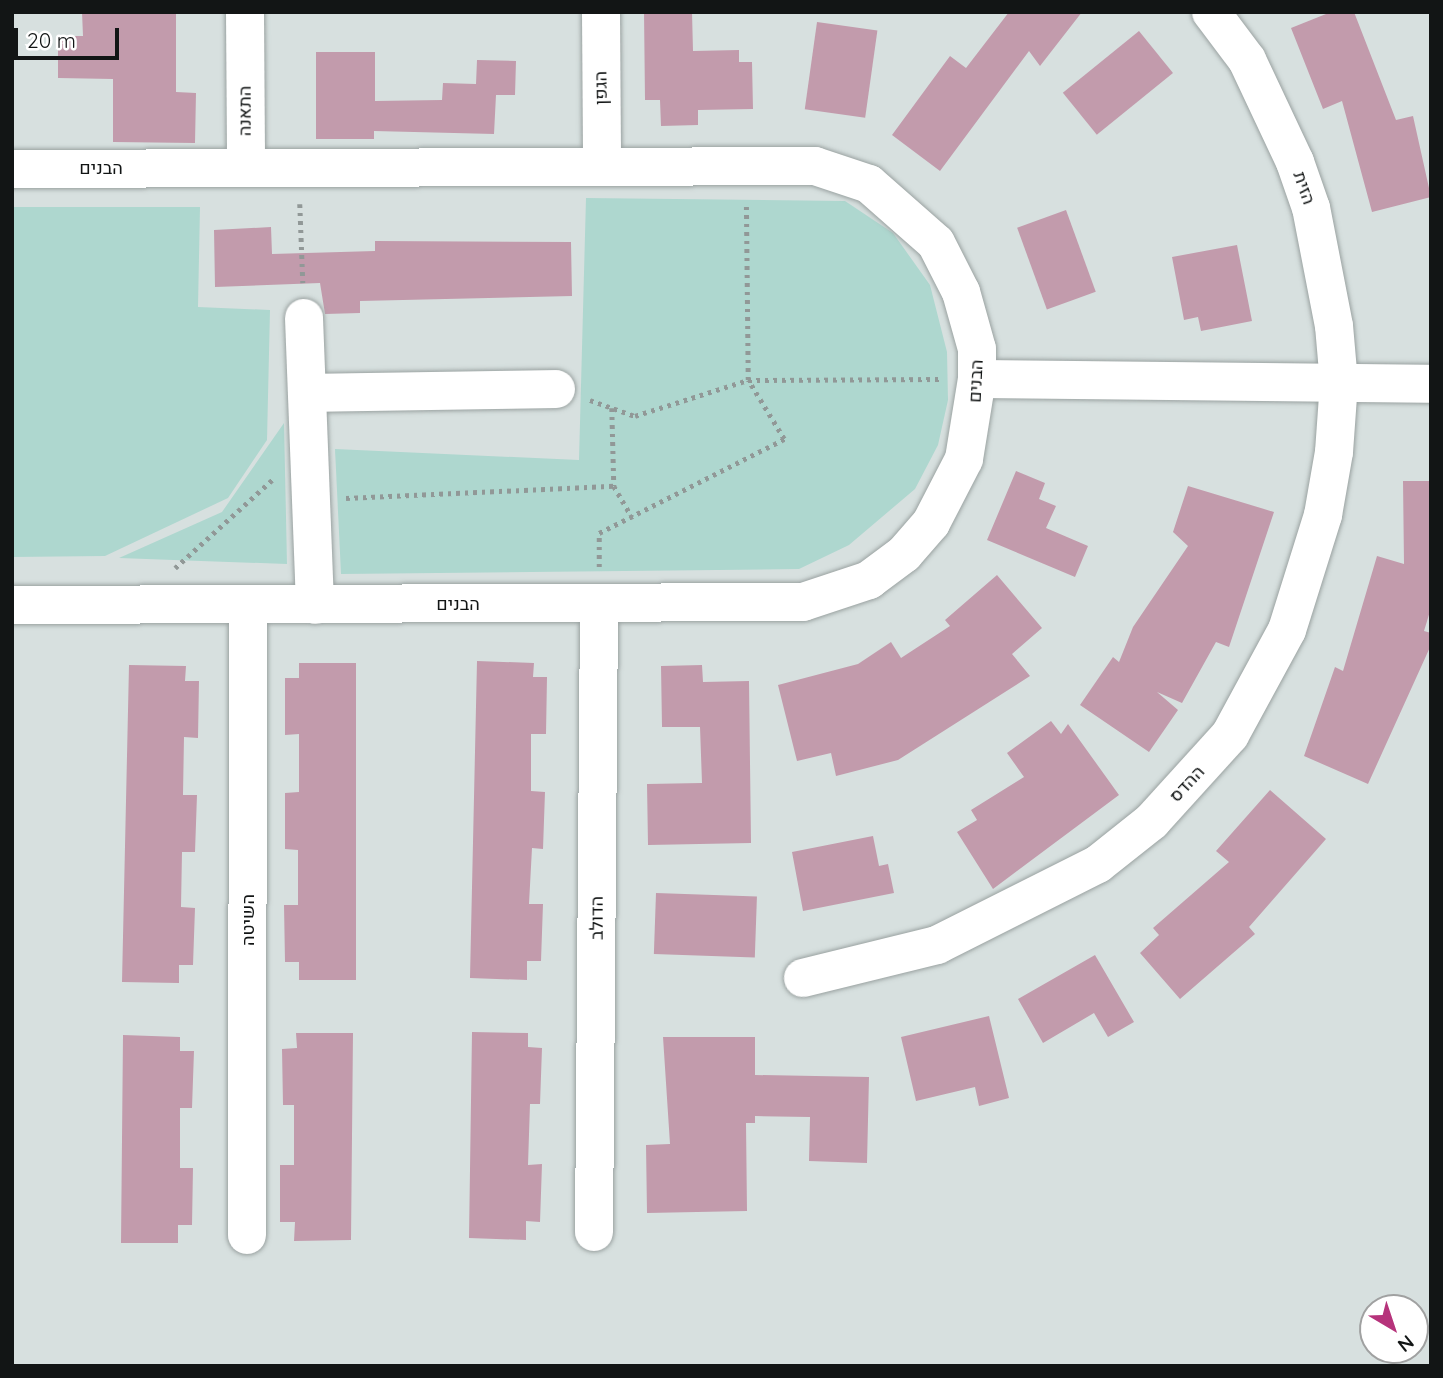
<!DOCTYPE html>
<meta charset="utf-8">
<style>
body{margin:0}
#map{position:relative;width:1443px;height:1378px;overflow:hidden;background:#d7e0df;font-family:Quicksand,Heebo,sans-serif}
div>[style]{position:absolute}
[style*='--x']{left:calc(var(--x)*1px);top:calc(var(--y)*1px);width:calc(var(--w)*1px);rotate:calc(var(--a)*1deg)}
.green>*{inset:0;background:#aed7cf}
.building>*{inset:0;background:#c29bac;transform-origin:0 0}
.path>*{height:4.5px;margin-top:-2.25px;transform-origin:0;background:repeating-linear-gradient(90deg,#919897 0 3.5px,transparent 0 8.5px)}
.roads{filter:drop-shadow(0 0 2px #9aa2a1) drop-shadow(0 0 2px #9aa2a1)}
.minor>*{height:38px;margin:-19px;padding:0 19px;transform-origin:19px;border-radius:19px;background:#fff}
.major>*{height:38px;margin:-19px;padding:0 19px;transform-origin:19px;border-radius:19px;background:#fff}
span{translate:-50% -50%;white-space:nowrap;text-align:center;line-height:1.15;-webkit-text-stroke:5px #fff;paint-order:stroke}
.street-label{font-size:18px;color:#121515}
.frame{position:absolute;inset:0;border:14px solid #121515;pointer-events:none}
.north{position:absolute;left:1359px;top:1294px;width:70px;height:70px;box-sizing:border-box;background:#fff;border:2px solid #a0a1a1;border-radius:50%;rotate:141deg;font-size:19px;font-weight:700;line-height:28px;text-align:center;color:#121515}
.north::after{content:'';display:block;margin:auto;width:24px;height:32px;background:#b6337b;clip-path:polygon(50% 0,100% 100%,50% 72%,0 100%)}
.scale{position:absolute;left:14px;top:28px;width:105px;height:32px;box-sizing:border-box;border:4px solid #121515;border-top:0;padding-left:9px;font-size:21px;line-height:24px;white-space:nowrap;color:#121515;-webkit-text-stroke:5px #fff;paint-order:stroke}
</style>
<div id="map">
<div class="green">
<i style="clip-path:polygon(586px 198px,845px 201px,893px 233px,930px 285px,947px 352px,948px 400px,938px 445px,915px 489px,849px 545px,799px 569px,341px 574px,335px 449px,579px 460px)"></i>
<i style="clip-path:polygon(12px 207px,200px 207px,198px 307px,270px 310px,267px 440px,228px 498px,105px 556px,12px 557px)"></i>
<i style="clip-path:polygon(284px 423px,287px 564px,119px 558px,222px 512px)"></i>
</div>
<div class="building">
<i style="clip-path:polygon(82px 12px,176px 12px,176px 92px,196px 93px,195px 143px,113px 142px,113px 79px,58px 78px,58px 36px,83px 36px)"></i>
<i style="clip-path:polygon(644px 12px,692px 12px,693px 51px,739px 50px,739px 62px,752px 62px,753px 109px,698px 110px,698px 125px,661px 126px,660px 100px,645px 100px)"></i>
<i style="clip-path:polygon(1009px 12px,1082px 12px,1040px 66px,1029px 51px,940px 171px,892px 135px,950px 56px,966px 68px)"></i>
<i style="clip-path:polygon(1331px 12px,1354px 12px,1396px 120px,1413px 116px,1431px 197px,1372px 212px,1342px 101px,1323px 109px,1291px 28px)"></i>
<i style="left:817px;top:22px;width:61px;height:88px;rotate:8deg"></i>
<i style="left:1139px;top:31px;width:54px;height:98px;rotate:51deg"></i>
<i style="clip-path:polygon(316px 52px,375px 52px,375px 101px,442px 100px,443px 83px,476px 84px,477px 60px,516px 61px,515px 95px,496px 95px,494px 134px,374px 131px,374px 139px,316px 139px)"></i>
<i style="left:1066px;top:210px;width:87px;height:52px;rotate:70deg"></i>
<i style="clip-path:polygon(271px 227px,272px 254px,375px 251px,375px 241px,571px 242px,572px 296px,360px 301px,360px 313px,325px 314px,320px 283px,215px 287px,214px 230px)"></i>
<i style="clip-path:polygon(1237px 245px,1252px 321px,1201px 331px,1198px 317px,1184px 320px,1172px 257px)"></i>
<i style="clip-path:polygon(1016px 471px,1045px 483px,1039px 499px,1056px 506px,1046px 528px,1088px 546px,1075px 577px,987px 540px)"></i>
<i style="clip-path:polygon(1403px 481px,1431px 481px,1431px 608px,1424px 631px,1431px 633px,1431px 645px,1368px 784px,1304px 756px,1335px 667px,1343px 671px,1377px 556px,1404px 564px)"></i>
<i style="clip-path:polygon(1188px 486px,1274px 512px,1229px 647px,1216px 642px,1182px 703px,1157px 692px,1178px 710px,1149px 752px,1080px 705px,1113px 657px,1119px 662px,1133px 627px,1188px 546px,1173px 532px)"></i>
<i style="clip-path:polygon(997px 575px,1042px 628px,1012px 654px,1030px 676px,898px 760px,836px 776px,831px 753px,797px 761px,778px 685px,858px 664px,891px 642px,901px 658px,950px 626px,945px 620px)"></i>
<i style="clip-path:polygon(477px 661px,534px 663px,533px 677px,547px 677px,546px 734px,531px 734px,531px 791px,545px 792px,543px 849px,532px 848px,529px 904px,543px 904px,541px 961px,527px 961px,527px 980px,470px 978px)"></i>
<i style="clip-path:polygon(299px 663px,356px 663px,356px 980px,299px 980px,299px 962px,285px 962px,284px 905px,298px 905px,298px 850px,285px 849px,285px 793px,299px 792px,299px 734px,285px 735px,285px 678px,299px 678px)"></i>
<i style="clip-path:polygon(129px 665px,186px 666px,185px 681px,199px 681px,198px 738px,184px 737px,183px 795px,197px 795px,195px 852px,182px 852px,181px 907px,195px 908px,193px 965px,179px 965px,179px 983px,122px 982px)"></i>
<i style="clip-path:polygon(702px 665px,703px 682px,749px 681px,751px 843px,648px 845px,647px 784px,702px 783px,700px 727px,662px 727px,661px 666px)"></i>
<i style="clip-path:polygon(1051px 721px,1061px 734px,1068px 724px,1119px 795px,993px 889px,957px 832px,977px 820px,971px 810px,1024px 777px,1007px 753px)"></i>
<i style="clip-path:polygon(1270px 790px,1326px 839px,1249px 927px,1255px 934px,1180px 999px,1140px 953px,1159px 935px,1153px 928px,1229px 862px,1216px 851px)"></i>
<i style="clip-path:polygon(873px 836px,879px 866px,888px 864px,894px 893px,803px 911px,792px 852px)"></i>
<i style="left:656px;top:893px;width:101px;height:61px;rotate:2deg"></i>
<i style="clip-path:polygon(1095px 955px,1134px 1022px,1108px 1037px,1094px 1013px,1043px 1043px,1018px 999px)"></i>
<i style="clip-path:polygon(989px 1016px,1009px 1098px,979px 1106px,975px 1087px,916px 1101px,901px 1037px)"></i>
<i style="clip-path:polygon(472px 1032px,528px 1033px,528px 1047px,542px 1048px,540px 1104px,530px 1104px,528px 1165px,542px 1164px,540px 1222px,526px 1221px,526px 1240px,469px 1238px)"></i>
<i style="clip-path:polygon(296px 1033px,353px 1033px,351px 1240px,294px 1241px,295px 1222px,280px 1222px,280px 1165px,294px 1165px,294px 1105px,283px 1105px,282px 1049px,297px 1048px)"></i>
<i style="clip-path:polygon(123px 1035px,180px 1037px,180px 1051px,194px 1051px,192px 1108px,180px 1108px,180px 1168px,193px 1168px,192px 1225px,178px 1225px,178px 1243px,121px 1243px)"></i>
<i style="clip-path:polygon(663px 1037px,755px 1037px,755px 1075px,869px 1077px,867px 1163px,809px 1161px,810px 1117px,755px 1116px,755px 1123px,746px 1123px,747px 1211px,647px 1213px,646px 1145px,670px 1144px)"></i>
</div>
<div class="path">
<i style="--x:300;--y:204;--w:79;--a:87.8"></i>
<i style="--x:590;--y:400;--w:48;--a:19.6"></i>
<i style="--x:635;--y:416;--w:119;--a:-17.7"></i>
<i style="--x:748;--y:380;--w:192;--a:-0.3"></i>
<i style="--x:612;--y:408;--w:78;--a:88.5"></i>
<i style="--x:614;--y:486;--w:36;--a:60"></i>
<i style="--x:346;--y:498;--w:268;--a:-2.6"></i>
<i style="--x:599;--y:567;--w:34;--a:-90"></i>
<i style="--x:599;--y:533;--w:208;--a:-26.9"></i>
<i style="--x:784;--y:439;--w:69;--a:-121.4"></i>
<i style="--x:748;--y:380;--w:178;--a:-90.6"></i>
<i style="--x:175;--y:568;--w:131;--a:-42.2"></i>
</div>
<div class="roads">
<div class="minor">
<i style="--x:245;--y:12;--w:155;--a:89.6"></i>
<i style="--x:601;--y:12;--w:152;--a:89.6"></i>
<i style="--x:304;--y:318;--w:287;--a:87.8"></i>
<i style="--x:307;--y:393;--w:249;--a:-0.9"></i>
<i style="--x:12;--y:605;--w:791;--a:-0.22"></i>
<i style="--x:803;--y:602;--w:70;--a:-18.4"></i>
<i style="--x:869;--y:580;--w:44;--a:-36.6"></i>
<i style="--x:904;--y:554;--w:41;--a:-48.9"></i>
<i style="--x:931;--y:523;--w:72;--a:-62.7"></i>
<i style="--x:964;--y:459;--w:81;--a:-80.8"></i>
<i style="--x:803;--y:978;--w:138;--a:-13.8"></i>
<i style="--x:937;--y:945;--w:180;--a:-26.7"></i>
<i style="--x:1098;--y:864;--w:69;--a:-38.5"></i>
<i style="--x:1152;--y:821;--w:116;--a:-47.8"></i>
<i style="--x:1230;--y:735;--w:119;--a:-61.5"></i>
<i style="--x:1287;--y:630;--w:121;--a:-72.6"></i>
<i style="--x:1323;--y:515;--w:64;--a:-80.1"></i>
<i style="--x:1334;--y:452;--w:69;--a:-85.9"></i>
<i style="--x:1339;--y:383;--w:57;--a:-95"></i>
<i style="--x:1334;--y:326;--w:120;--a:-101"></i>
<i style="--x:1311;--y:208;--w:49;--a:-109.2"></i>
<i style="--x:1295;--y:162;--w:113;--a:-115.2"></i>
<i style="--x:1247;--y:60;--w:60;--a:-126.9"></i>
<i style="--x:594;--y:1232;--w:628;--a:-89.54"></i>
<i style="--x:247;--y:1235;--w:630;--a:-89.91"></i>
</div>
<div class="major">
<i style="--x:12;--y:169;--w:803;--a:-0.21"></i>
<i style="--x:815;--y:166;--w:57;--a:18.4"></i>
<i style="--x:869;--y:184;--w:89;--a:41.4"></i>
<i style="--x:936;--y:243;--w:55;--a:63"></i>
<i style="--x:961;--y:292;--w:59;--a:74.3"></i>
<i style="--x:977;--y:349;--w:30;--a:90"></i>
<i style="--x:977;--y:379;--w:454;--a:0.6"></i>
</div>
</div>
<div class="street-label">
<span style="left:601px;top:88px;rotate:-91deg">הגפן</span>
<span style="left:245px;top:111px;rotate:-90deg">התאנה</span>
<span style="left:101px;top:168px">הבנים</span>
<span style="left:1304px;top:188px;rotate:71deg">הזית</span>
<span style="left:976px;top:381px;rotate:-87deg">הבנים</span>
<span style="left:458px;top:604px">הבנים</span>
<span style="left:1187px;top:784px;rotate:-47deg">ההדס</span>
<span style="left:597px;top:918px;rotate:-90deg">הדולב</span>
<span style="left:248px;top:920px;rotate:-90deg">השיטה</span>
</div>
<div class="frame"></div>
<div class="north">N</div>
<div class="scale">20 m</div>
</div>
